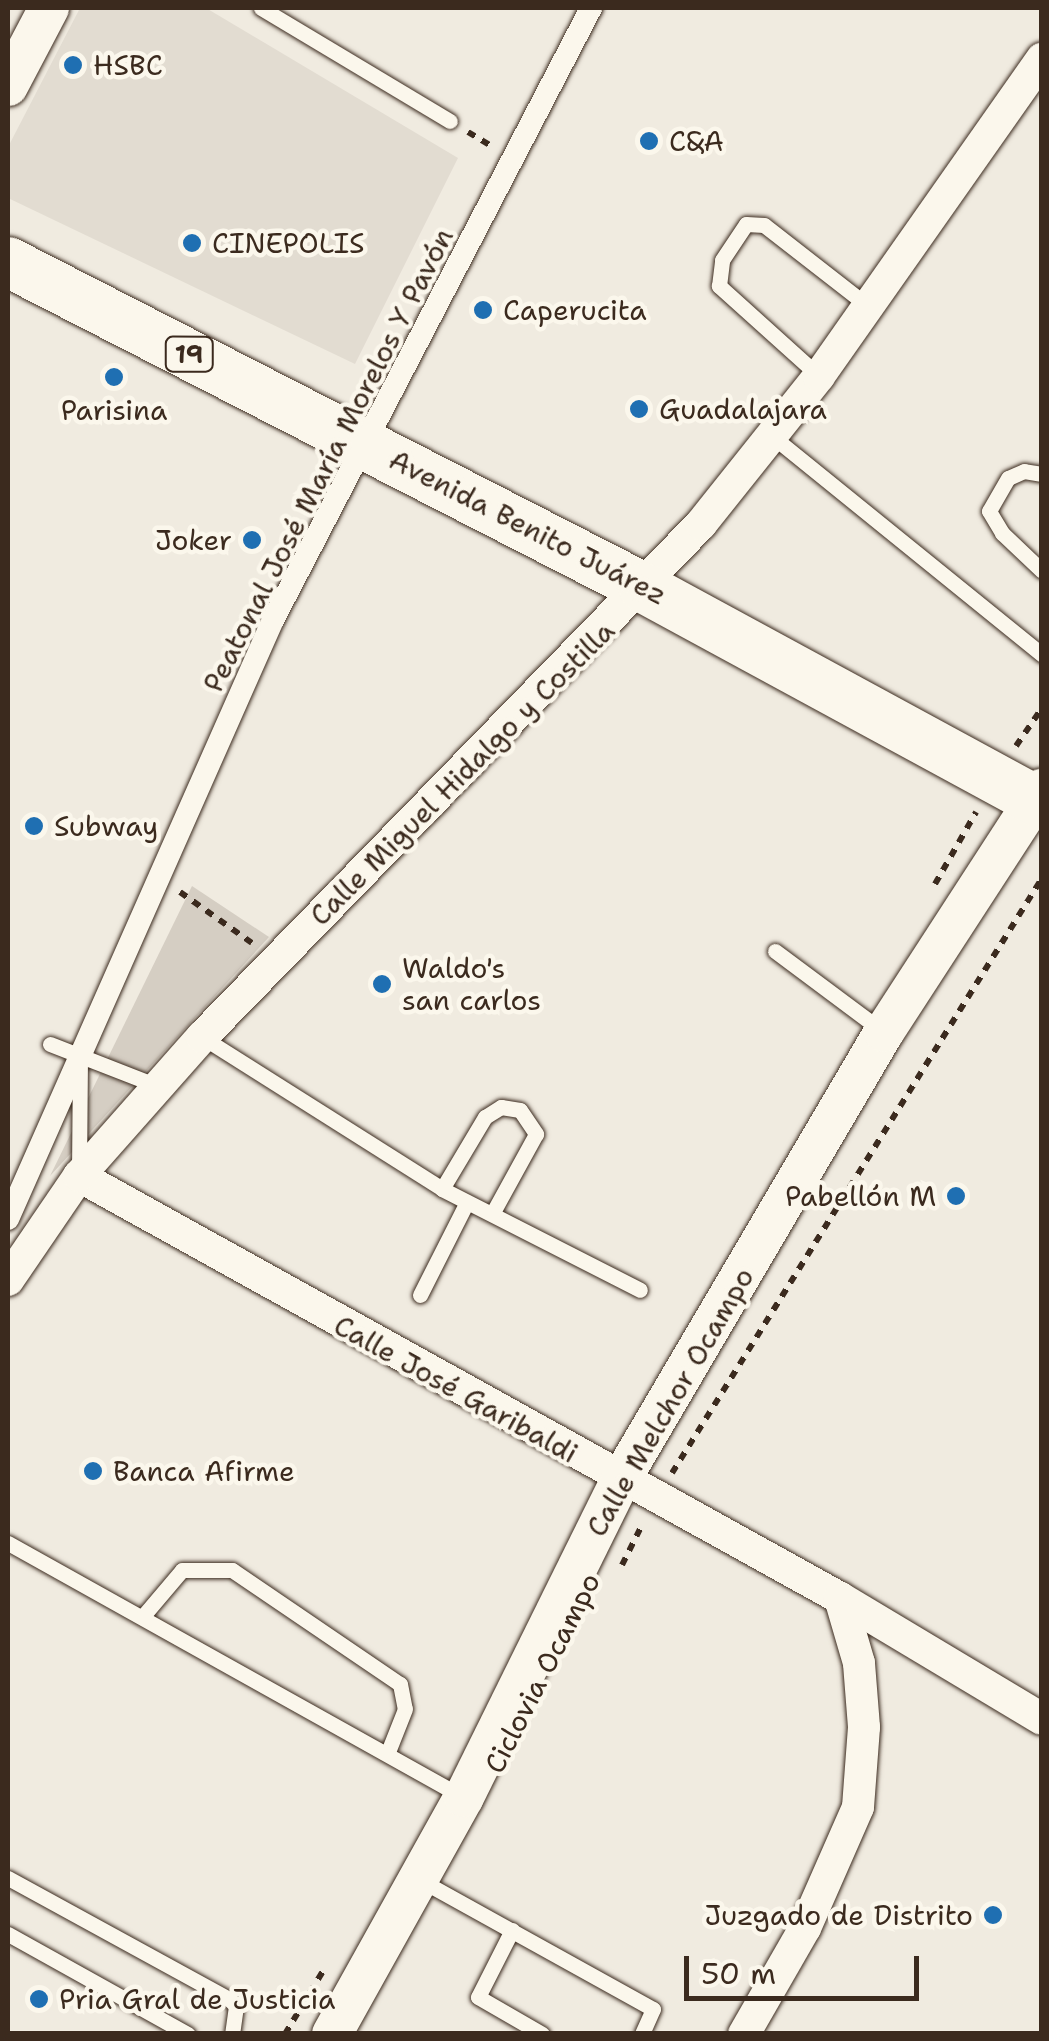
<!DOCTYPE html>
<meta charset="utf-8">
<style>
body{margin:0}
#map{position:relative;width:1049px;height:2041px;overflow:hidden;background:#f0ebe0;font-family:"Shantell Sans",sans-serif}
div>[style]{position:absolute}
[style*='--x']{left:calc(var(--x)*1px);top:calc(var(--y)*1px);width:calc(var(--w)*1px);rotate:calc(var(--a)*1deg)}
.built>*{inset:0;background:#e2dcd1}
.green>*{inset:0;background:#d5cec3}
.path>*{height:6px;margin-top:-3px;transform-origin:0;background:repeating-linear-gradient(90deg,#3b2a1e 0 8px,transparent 0 16px)}
.roads{filter:drop-shadow(0 0 2px #3b2a1e) drop-shadow(0 0 2px #3b2a1e)}
.service>*{height:15px;margin:-7.5px;padding:0 7.5px;transform-origin:7.5px;border-radius:7.5px;background:#fbf7ec}
.pedestrian>*{height:22px;margin:-11px;padding:0 11px;transform-origin:11px;border-radius:11px;background:#fbf7ec}
.minor>*{height:32px;margin:-16px;padding:0 16px;transform-origin:16px;border-radius:16px;background:#fbf7ec}
.tertiary>*{height:40px;margin:-20px;padding:0 20px;transform-origin:20px;border-radius:20px;background:#fbf7ec}
.primary>*{height:50px;margin:-25px;padding:0 25px;transform-origin:25px;border-radius:25px;background:#fbf7ec}
.dots>*{width:28px;height:28px;translate:-50% -50%;box-sizing:border-box;border:5px solid #fbf7ec;border-radius:50%}
span{translate:-50% -50%;white-space:nowrap;text-align:center;line-height:1.15;-webkit-text-stroke:9px #fbf7ec;paint-order:stroke}
.shield-label span{padding:2px 8px;background:#fbf7ec;border:2px solid;border-radius:8px;-webkit-text-stroke-width:0}
.shield-label{font-size:25px;color:#3b2a1e;font-weight:700}
.poi-label{font-size:28px;color:#3b2a1e}
.left{translate:0 -50%;text-align:left}
.right{translate:-100% -50%;text-align:right}
.street-label{font-size:28px;color:#3b2a1e}
.frame{position:absolute;inset:0;border:10px solid #3b2a1e;pointer-events:none}
.scale{position:absolute;left:684px;top:1956px;width:235px;height:45px;box-sizing:border-box;border:5px solid #3b2a1e;border-top:0;padding-left:12px;font-size:30px;line-height:35px;white-space:nowrap;color:#3b2a1e;-webkit-text-stroke:8px #fbf7ec;paint-order:stroke}
</style>
<div id="map">
<div class="built">
<i style="clip-path:polygon(80px 8px,206px 8px,458px 158px,355px 364px,8px 198px,8px 147px)"></i>
</div>
<div class="green">
<i style="clip-path:polygon(192px 886px,269px 937px,50px 1176px)"></i>
</div>
<div class="path">
<i style="--x:468;--y:132;--w:27;--a:31"></i>
<i style="--x:1016;--y:746;--w:46;--a:-55.6"></i>
<i style="--x:935;--y:884;--w:83;--a:-60.3"></i>
<i style="--x:180;--y:892;--w:88;--a:35.3"></i>
<i style="--x:672;--y:1473;--w:701;--a:-58.12"></i>
<i style="--x:622;--y:1565;--w:47;--a:-63.4"></i>
<i style="--x:285;--y:2034;--w:79;--a:-58.9"></i>
</div>
<div class="roads">
<div class="service">
<i style="--x:261;--y:8;--w:220;--a:30.9"></i>
<i style="--x:819;--y:376;--w:135;--a:-138"></i>
<i style="--x:719;--y:286;--w:26;--a:-83"></i>
<i style="--x:722;--y:260;--w:43;--a:-56.3"></i>
<i style="--x:746;--y:224;--w:18;--a:3"></i>
<i style="--x:764;--y:225;--w:132;--a:37.9"></i>
<i style="--x:772;--y:436;--w:348;--a:39"></i>
<i style="--x:1042;--y:474;--w:18;--a:-171"></i>
<i style="--x:1024;--y:471;--w:17;--a:156"></i>
<i style="--x:1008;--y:478;--w:38;--a:120"></i>
<i style="--x:989;--y:511;--w:26;--a:59"></i>
<i style="--x:1002;--y:533;--w:55;--a:43.5"></i>
<i style="--x:775;--y:951;--w:132;--a:36.7"></i>
<i style="--x:202;--y:1037;--w:284;--a:32.3"></i>
<i style="--x:442;--y:1189;--w:222;--a:27"></i>
<i style="--x:50;--y:1044;--w:116;--a:21.3"></i>
<i style="--x:79;--y:1172;--w:107;--a:-89.5"></i>
<i style="--x:442;--y:1189;--w:84;--a:-59.2"></i>
<i style="--x:485;--y:1117;--w:19;--a:-32"></i>
<i style="--x:501;--y:1107;--w:19;--a:9"></i>
<i style="--x:520;--y:1110;--w:29;--a:56"></i>
<i style="--x:536;--y:1134;--w:91;--a:118.8"></i>
<i style="--x:420;--y:1295;--w:104;--a:-63.2"></i>
<i style="--x:8;--y:1543;--w:521;--a:29.17"></i>
<i style="--x:143;--y:1616;--w:60;--a:-49.7"></i>
<i style="--x:182;--y:1570;--w:50;--a:0"></i>
<i style="--x:232;--y:1570;--w:203;--a:34.2"></i>
<i style="--x:400;--y:1684;--w:25;--a:79"></i>
<i style="--x:405;--y:1709;--w:46;--a:111.6"></i>
<i style="--x:8;--y:1878;--w:252;--a:28.7"></i>
<i style="--x:229;--y:1999;--w:10;--a:45"></i>
<i style="--x:236;--y:2006;--w:28;--a:98"></i>
<i style="--x:422;--y:1881;--w:264;--a:29"></i>
<i style="--x:653;--y:2009;--w:27;--a:114"></i>
<i style="--x:512;--y:1930;--w:75;--a:116.9"></i>
<i style="--x:478;--y:1997;--w:74;--a:30"></i>
<i style="--x:8;--y:1934;--w:206;--a:29.1"></i>
</div>
<div class="pedestrian">
<i style="--x:8;--y:1219;--w:655;--a:-66.14"></i>
<i style="--x:273;--y:620;--w:690;--a:-62.54"></i>
</div>
<div class="minor">
<i style="--x:79;--y:1176;--w:870;--a:29.01"></i>
<i style="--x:840;--y:1598;--w:235;--a:30.9"></i>
<i style="--x:8;--y:1280;--w:126;--a:-55.7"></i>
<i style="--x:79;--y:1176;--w:186;--a:-48.5"></i>
<i style="--x:202;--y:1037;--w:716;--a:-45.79"></i>
<i style="--x:701;--y:524;--w:189;--a:-51.4"></i>
<i style="--x:819;--y:376;--w:388;--a:-54.9"></i>
<i style="--x:744;--y:2034;--w:122;--a:-60.1"></i>
<i style="--x:805;--y:1928;--w:132;--a:-66.3"></i>
<i style="--x:858;--y:1807;--w:80;--a:-85.7"></i>
<i style="--x:864;--y:1727;--w:64;--a:-94.5"></i>
<i style="--x:859;--y:1663;--w:68;--a:-106.3"></i>
</div>
<div class="tertiary">
<i style="--x:8;--y:86;--w:88;--a:-62.3"></i>
<i style="--x:332;--y:2034;--w:271;--a:-60.9"></i>
<i style="--x:464;--y:1797;--w:352;--a:-63.7"></i>
<i style="--x:620;--y:1481;--w:521;--a:-59.55"></i>
<i style="--x:884;--y:1032;--w:290;--a:-57"></i>
</div>
<div class="primary">
<i style="--x:8;--y:262;--w:715;--a:27.14"></i>
<i style="--x:644;--y:588;--w:453;--a:28.5"></i>
</div>
</div>
<div class="dots">
<i style="left:73px;top:65px;background:#1f6fb2"></i>
<i style="left:649px;top:141px;background:#1f6fb2"></i>
<i style="left:192px;top:243px;background:#1f6fb2"></i>
<i style="left:483px;top:310px;background:#1f6fb2"></i>
<i style="left:114px;top:377px;background:#1f6fb2"></i>
<i style="left:639px;top:409px;background:#1f6fb2"></i>
<i style="left:252px;top:540px;background:#1f6fb2"></i>
<i style="left:34px;top:826px;background:#1f6fb2"></i>
<i style="left:382px;top:984px;background:#1f6fb2"></i>
<i style="left:956px;top:1196px;background:#1f6fb2"></i>
<i style="left:93px;top:1471px;background:#1f6fb2"></i>
<i style="left:993px;top:1915px;background:#1f6fb2"></i>
<i style="left:39px;top:1999px;background:#1f6fb2"></i>
</div>
<div class="shield-label">
<span style="left:189px;top:354px">19</span>
</div>
<div class="poi-label">
<span class="left" style="left:93px;top:65px">HSBC</span>
<span class="left" style="left:669px;top:141px">C&amp;A</span>
<span class="left" style="left:212px;top:243px">CINEPOLIS</span>
<span class="left" style="left:503px;top:310px">Caperucita</span>
<span class="left" style="left:659px;top:409px">Guadalajara</span>
<span style="left:114px;top:410px">Parisina</span>
<span class="right" style="left:232px;top:540px">Joker</span>
<span class="left" style="left:54px;top:826px">Subway</span>
<span class="left" style="left:402px;top:984px">Waldo's<br>san carlos</span>
<span class="right" style="left:936px;top:1196px">Pabellón M</span>
<span class="left" style="left:113px;top:1471px">Banca Afirme</span>
<span class="right" style="left:973px;top:1915px">Juzgado de Distrito</span>
<span class="left" style="left:59px;top:1999px">Pria Gral de Justicia</span>
</div>
<div class="street-label">
<span style="left:328px;top:460px;rotate:-63deg">Peatonal José María Morelos Y Pavón</span>
<span style="left:528px;top:527px;rotate:27deg">Avenida Benito Juárez</span>
<span style="left:462px;top:773px;rotate:-45deg">Calle Miguel Hidalgo y Costilla</span>
<span style="left:456px;top:1389px;rotate:29deg">Calle José Garibaldi</span>
<span style="left:670px;top:1402px;rotate:-60deg">Calle Melchor Ocampo</span>
<span style="left:542px;top:1673px;rotate:-63deg">Ciclovia Ocampo</span>
</div>
<div class="frame"></div>
<div class="scale">50 m</div>
</div>
